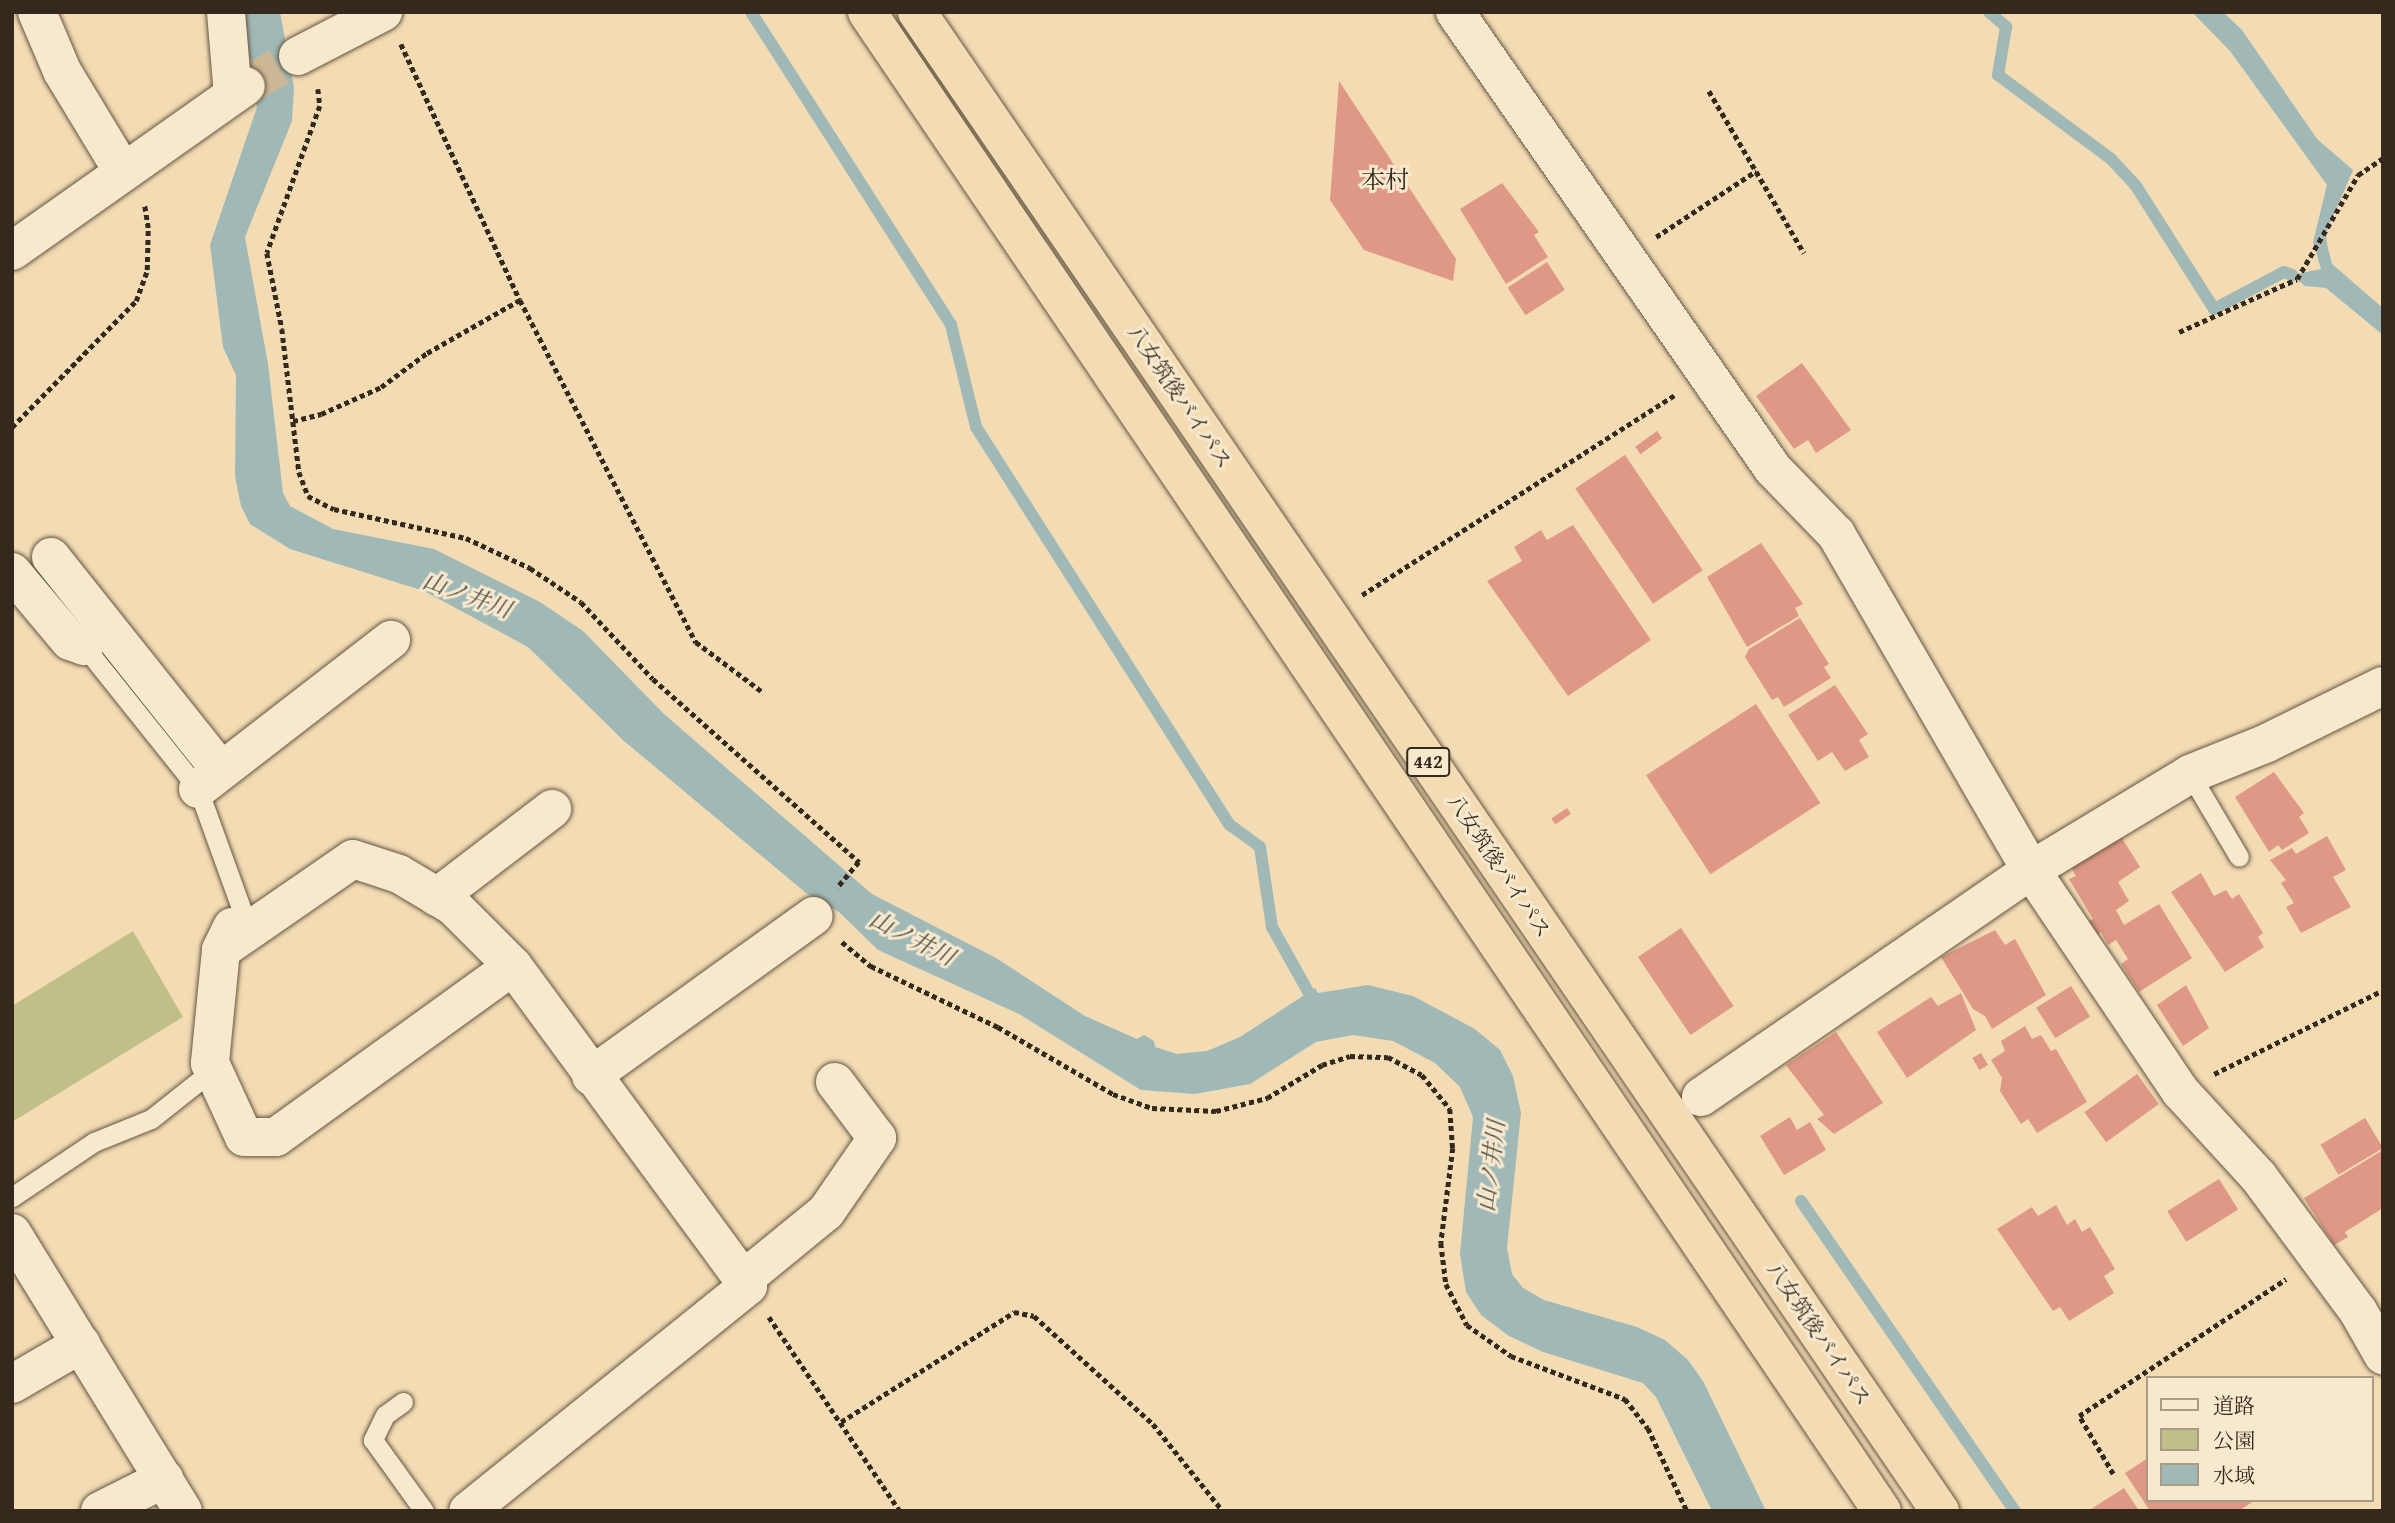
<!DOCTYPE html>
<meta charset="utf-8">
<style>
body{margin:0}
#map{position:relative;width:2395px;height:1523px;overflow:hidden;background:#f3dcb3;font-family:"Gentium Book Plus","Noto Serif JP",serif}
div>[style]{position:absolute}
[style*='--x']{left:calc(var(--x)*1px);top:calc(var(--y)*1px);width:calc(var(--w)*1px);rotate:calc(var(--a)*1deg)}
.green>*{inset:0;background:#c1bf88}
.water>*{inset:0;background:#a0b9b7}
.stream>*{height:12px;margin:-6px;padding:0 6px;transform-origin:6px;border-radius:6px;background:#a0b9b7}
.building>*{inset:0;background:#de9885;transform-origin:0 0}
.street-tunnel>*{height:38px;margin-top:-19px;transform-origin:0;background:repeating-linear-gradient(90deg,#cdb895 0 38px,transparent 0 57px)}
.path>*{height:4.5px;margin-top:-2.25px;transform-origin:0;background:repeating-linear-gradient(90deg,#34291c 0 5px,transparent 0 8.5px)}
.roads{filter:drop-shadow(0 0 2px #645642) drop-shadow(0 0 2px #645642)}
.lane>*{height:19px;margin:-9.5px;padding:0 9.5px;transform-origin:9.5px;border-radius:9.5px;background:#f7e8ce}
.street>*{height:38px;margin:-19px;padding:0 19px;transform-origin:19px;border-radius:19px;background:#f7e8ce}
.highway>*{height:38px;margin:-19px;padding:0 19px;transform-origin:19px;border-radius:19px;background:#f3dcb3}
span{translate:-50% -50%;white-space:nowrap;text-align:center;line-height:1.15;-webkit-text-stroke:6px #f7e8ce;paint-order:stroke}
.shield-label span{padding:2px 5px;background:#f7e8ce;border:2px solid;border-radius:5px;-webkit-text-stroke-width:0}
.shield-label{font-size:19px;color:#34291c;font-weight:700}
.street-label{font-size:21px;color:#34291c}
.water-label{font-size:23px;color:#4f4d43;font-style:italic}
.quarter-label{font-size:24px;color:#34291c}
.frame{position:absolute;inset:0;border:14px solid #34291c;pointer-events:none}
.legend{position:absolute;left:2146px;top:1376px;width:228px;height:126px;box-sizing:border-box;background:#f7e8ce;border:2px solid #a99c87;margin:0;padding:9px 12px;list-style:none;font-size:21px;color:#34291c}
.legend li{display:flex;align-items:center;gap:14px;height:35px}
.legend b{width:35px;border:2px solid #a99c87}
</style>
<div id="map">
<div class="green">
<i style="clip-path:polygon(133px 931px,183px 1017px,12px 1122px,12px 1006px)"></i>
</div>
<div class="water">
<i style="clip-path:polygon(242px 12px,280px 12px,294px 88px,292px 121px,245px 237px,268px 364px,283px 493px,290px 506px,333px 529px,434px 549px,540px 602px,583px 631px,664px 714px,872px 894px,996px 958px,1085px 1016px,1137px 1039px,1144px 1035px,1154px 1041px,1155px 1047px,1177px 1054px,1207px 1051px,1240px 1037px,1315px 988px,1318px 993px,1368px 985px,1413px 996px,1475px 1029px,1500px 1050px,1513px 1076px,1521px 1113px,1507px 1248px,1512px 1274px,1523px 1288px,1544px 1300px,1637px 1327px,1665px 1340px,1688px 1360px,1703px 1381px,1766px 1511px,1712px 1511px,1656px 1397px,1643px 1383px,1543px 1352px,1509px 1336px,1481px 1315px,1466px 1292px,1460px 1254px,1473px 1117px,1460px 1087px,1435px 1063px,1393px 1041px,1353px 1035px,1316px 1042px,1250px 1084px,1195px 1094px,1141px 1090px,1019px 1014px,878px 950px,839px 912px,806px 893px,624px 741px,528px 647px,424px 591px,290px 549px,250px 524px,241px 506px,235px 476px,236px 375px,223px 347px,210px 245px,257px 107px)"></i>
<i style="clip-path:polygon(2192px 12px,2223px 12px,2242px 30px,2317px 139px,2353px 170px,2326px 233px,2327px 244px,2332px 264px,2383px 308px,2383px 335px,2326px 288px,2305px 286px,2292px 275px,2321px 269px,2313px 242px,2327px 185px,2230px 51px)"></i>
</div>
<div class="stream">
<i style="--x:751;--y:12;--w:371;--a:57.4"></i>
<i style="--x:951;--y:325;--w:105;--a:76.2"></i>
<i style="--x:976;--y:427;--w:472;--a:57.5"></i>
<i style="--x:1230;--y:825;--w:37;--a:36"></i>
<i style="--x:1260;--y:847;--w:81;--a:81.5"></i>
<i style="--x:1272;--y:927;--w:88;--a:60.8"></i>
<i style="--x:1989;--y:12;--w:23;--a:41"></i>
<i style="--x:2006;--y:27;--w:49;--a:99.5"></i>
<i style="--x:1998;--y:75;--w:141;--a:36.6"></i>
<i style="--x:2111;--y:159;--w:37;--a:47"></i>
<i style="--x:2136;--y:186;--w:146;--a:57.6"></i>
<i style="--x:2214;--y:309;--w:79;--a:-27.9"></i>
<i style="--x:2284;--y:272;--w:9;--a:21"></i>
<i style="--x:1801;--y:1201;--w:377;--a:55.4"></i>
</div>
<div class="building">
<i style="clip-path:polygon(1339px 81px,1456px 259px,1453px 281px,1364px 250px,1330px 200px)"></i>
<i style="clip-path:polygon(1502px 183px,1539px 232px,1534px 235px,1548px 257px,1506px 284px,1460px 209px)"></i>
<i style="left:1547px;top:262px;width:33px;height:47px;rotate:57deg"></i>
<i style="clip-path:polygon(1802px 363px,1851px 430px,1816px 453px,1808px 440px,1794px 449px,1756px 396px)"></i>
<i style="left:1657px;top:431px;width:9px;height:27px;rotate:54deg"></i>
<i style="left:1625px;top:455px;width:139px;height:60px;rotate:56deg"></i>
<i style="clip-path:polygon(1573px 525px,1651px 640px,1568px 696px,1487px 581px,1522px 561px,1514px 547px,1541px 530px,1547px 540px)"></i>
<i style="clip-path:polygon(1761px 543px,1803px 604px,1795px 608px,1799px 616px,1747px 647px,1707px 577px)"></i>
<i style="clip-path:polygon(1800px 618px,1829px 664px,1824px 667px,1831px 678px,1784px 707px,1778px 697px,1772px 700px,1745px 657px,1749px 649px)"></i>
<i style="clip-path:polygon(1835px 685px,1868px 734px,1859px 740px,1869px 757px,1845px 771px,1832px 752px,1818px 761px,1788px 715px)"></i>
<i style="left:1756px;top:704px;width:118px;height:131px;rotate:57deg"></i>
<i style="clip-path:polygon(2274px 772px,2304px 813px,2299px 817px,2309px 833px,2282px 850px,2278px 845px,2269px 852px,2235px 797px)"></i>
<i style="left:1567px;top:808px;width:7px;height:19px;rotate:56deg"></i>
<i style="clip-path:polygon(2120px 835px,2140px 867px,2118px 882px,2129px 901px,2116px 910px,2124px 925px,2159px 904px,2192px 958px,2139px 992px,2121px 964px,2128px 959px,2116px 940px,2108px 945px,2101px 932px,2096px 936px,2088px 922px,2093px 919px,2069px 879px,2076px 876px,2068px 861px)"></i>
<i style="clip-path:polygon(2327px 836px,2346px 870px,2333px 877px,2351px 907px,2301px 933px,2286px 907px,2294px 903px,2281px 883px,2286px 880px,2270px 860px,2292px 848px,2296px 854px)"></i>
<i style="clip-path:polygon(2201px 873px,2214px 896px,2226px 890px,2232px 899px,2239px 894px,2263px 933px,2258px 937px,2264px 947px,2225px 972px,2171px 892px)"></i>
<i style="left:1681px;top:928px;width:94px;height:52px;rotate:56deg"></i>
<i style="clip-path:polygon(1995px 930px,2005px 945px,2015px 939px,2046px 995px,1992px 1029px,1985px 1016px,1973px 1009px,1941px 957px)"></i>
<i style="clip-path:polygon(2186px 985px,2209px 1028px,2183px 1046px,2157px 1005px)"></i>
<i style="left:2071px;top:986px;width:36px;height:41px;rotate:58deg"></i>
<i style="clip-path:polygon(1961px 993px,1976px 1030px,1907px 1078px,1877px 1032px,1931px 997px,1938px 1006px)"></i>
<i style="clip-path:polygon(2025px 1026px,2032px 1039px,2041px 1035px,2051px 1051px,2056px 1049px,2087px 1102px,2037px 1133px,2028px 1119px,2021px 1124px,2000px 1091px,2002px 1078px,1991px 1060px,2005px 1051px,2001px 1041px)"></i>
<i style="clip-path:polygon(1836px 1032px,1883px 1103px,1834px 1134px,1817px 1119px,1824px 1115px,1786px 1065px)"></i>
<i style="left:1981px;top:1053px;width:14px;height:10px;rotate:60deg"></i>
<i style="left:2137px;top:1074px;width:37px;height:65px;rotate:54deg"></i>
<i style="clip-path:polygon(1790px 1117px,1797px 1130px,1810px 1122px,1826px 1150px,1784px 1175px,1760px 1136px)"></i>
<i style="left:2365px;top:1118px;width:35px;height:52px;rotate:59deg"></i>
<i style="clip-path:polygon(2383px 1150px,2383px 1208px,2345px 1232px,2348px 1237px,2334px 1245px,2304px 1198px)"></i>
<i style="left:2219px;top:1179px;width:36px;height:61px;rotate:58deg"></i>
<i style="clip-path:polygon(2056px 1205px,2067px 1225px,2075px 1219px,2082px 1232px,2090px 1227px,2115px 1269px,2104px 1276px,2114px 1293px,2069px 1321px,2060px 1307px,2053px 1311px,1997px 1229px,2032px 1207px,2038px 1216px)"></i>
<i style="clip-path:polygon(2148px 1458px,2148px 1500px,2255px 1500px,2239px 1511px,2150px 1511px,2125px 1473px)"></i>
<i style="clip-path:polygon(2124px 1488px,2139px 1511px,2088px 1511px)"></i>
</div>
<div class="street-tunnel">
<i style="--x:246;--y:86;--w:60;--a:-30"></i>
</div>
<div class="path">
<i style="--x:401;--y:44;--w:282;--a:65.1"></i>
<i style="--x:520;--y:300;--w:385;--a:62.8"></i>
<i style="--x:696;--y:642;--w:85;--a:36.9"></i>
<i style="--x:318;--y:89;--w:17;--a:83"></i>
<i style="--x:320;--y:106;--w:156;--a:109.8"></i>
<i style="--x:267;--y:253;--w:77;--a:78.8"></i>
<i style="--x:282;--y:329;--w:144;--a:83.2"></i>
<i style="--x:299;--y:472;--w:26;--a:69"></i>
<i style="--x:308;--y:496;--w:29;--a:27"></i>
<i style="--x:334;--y:509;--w:135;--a:12.4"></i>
<i style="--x:466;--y:538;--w:71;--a:25.1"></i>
<i style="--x:530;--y:568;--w:61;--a:33.7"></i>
<i style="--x:581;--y:602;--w:105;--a:46.9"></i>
<i style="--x:653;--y:679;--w:276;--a:41.6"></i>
<i style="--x:859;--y:862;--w:34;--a:130"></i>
<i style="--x:1709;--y:91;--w:188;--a:59.6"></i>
<i style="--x:1656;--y:237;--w:120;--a:-33.4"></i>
<i style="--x:2179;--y:332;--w:129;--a:-24.2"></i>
<i style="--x:2297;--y:279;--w:121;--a:-59.6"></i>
<i style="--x:2358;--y:175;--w:30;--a:-34"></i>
<i style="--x:293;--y:421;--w:29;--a:-14"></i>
<i style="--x:321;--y:414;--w:66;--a:-24.2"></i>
<i style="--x:381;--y:387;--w:57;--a:-36.5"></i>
<i style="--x:427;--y:353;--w:107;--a:-29.7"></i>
<i style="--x:12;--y:427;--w:177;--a:-45.5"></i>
<i style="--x:136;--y:301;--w:33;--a:-70"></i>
<i style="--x:147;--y:270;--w:42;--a:-88.6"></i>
<i style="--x:148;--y:228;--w:24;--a:-99"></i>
<i style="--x:1362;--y:595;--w:373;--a:-32.6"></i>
<i style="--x:842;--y:942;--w:38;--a:40"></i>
<i style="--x:871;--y:966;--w:141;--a:25.7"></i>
<i style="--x:998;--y:1027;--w:133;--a:30.2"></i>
<i style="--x:1113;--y:1094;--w:41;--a:19.7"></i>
<i style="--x:1152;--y:1108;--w:64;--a:2.7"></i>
<i style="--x:1216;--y:1111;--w:53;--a:-14.3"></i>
<i style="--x:1267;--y:1098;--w:64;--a:-31"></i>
<i style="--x:1322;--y:1065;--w:29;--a:-18"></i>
<i style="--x:1350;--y:1056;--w:38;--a:2"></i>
<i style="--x:1388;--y:1057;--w:38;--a:28"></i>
<i style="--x:1422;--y:1075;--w:44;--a:50.5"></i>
<i style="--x:1450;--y:1109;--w:39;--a:86"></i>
<i style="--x:1453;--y:1148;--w:96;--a:97.2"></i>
<i style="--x:1441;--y:1243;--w:41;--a:83"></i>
<i style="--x:1446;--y:1284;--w:46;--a:62.9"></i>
<i style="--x:1467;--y:1325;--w:54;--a:35.2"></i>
<i style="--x:1511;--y:1356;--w:122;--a:20.7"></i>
<i style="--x:1625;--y:1399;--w:37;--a:52"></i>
<i style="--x:1648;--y:1428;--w:92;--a:64.8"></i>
<i style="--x:2214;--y:1074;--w:189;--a:-26.4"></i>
<i style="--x:769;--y:1317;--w:234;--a:56"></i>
<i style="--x:841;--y:1422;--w:205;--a:-32.4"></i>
<i style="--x:1014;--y:1312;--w:20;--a:11"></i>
<i style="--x:1034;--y:1316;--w:161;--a:42.2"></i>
<i style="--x:1153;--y:1424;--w:112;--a:51.2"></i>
<i style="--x:2113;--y:1474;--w:67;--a:-120.4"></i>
<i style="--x:2079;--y:1416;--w:248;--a:-33.5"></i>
</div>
<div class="roads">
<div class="lane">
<i style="--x:84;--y:646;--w:183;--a:51.4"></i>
<i style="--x:198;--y:789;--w:127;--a:70.1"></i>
<i style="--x:2190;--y:774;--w:96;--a:59.4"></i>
<i style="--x:12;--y:1197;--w:99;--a:-33.9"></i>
<i style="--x:94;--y:1142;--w:61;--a:-22"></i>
<i style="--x:151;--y:1119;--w:80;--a:-38.4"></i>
<i style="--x:403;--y:1402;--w:22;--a:144"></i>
<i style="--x:385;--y:1415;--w:28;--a:116"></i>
<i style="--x:373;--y:1440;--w:87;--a:54.3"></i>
</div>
<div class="street">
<i style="--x:37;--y:12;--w:64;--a:67"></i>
<i style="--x:62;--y:71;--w:116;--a:58.8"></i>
<i style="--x:226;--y:12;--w:83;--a:85.2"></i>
<i style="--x:1455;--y:12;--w:557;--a:55.17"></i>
<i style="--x:1773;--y:469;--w:91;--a:45.9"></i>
<i style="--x:1836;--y:534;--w:388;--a:59.9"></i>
<i style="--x:2031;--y:870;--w:267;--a:56"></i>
<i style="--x:2180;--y:1091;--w:115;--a:47.5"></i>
<i style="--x:2258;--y:1176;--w:168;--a:53.5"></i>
<i style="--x:2358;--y:1311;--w:51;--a:60.4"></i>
<i style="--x:298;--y:56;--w:96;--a:-27.4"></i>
<i style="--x:12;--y:251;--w:286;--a:-35.2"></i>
<i style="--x:51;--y:557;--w:273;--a:51.5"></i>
<i style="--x:12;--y:572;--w:90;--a:50"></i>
<i style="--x:70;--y:641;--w:15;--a:20"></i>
<i style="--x:198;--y:789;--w:244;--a:-37.7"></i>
<i style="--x:437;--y:897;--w:145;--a:-37.4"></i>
<i style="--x:232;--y:927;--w:25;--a:116"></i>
<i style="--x:221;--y:950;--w:114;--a:95.6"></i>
<i style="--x:210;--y:1063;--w:81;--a:65.3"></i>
<i style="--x:244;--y:1137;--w:32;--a:0"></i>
<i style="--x:276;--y:1137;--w:292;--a:-35.8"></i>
<i style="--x:221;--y:950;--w:160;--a:-34.6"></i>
<i style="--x:353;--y:859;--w:48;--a:18.1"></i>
<i style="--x:399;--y:874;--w:63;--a:30.7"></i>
<i style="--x:453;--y:906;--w:85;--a:45"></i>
<i style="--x:513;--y:966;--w:397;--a:53.7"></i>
<i style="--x:748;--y:1286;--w:359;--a:141.2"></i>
<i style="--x:591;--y:1076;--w:274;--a:-35.7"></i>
<i style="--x:1701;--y:1097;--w:401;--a:-34.5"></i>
<i style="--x:2031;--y:870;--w:186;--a:-31.1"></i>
<i style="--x:2190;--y:774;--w:83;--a:-21.9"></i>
<i style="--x:2267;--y:743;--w:129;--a:-26.2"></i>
<i style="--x:12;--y:1233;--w:326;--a:58.4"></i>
<i style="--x:744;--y:1279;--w:106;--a:-39.3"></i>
<i style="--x:826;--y:1212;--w:90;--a:-55.4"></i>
<i style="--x:877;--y:1138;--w:70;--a:-126.9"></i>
<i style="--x:12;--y:1384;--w:80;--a:-30.1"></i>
<i style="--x:100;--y:1511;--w:72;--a:-26.6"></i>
</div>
<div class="highway">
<i style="--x:867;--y:12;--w:1810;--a:55.9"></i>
<i style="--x:917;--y:12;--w:1815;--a:55.69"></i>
</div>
</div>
<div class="shield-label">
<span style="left:1428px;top:762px">442</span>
</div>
<div class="street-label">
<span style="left:1180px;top:397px;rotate:56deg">八女筑後バイパス</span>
<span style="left:1499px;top:866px;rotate:56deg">八女筑後バイパス</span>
<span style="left:1819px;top:1334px;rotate:56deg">八女筑後バイパス</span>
</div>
<div class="water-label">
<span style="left:467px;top:595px;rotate:20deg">山ノ井川</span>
<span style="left:912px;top:938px;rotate:27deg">山ノ井川</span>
<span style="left:1491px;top:1166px;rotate:-83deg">山ノ井川</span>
</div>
<div class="quarter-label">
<span style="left:1385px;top:180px">本村</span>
</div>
<div class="frame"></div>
<ul class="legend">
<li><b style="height:9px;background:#f7e8ce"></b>道路</li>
<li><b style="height:19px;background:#c1bf88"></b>公園</li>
<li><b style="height:19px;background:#a0b9b7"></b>水域</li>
</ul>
</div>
